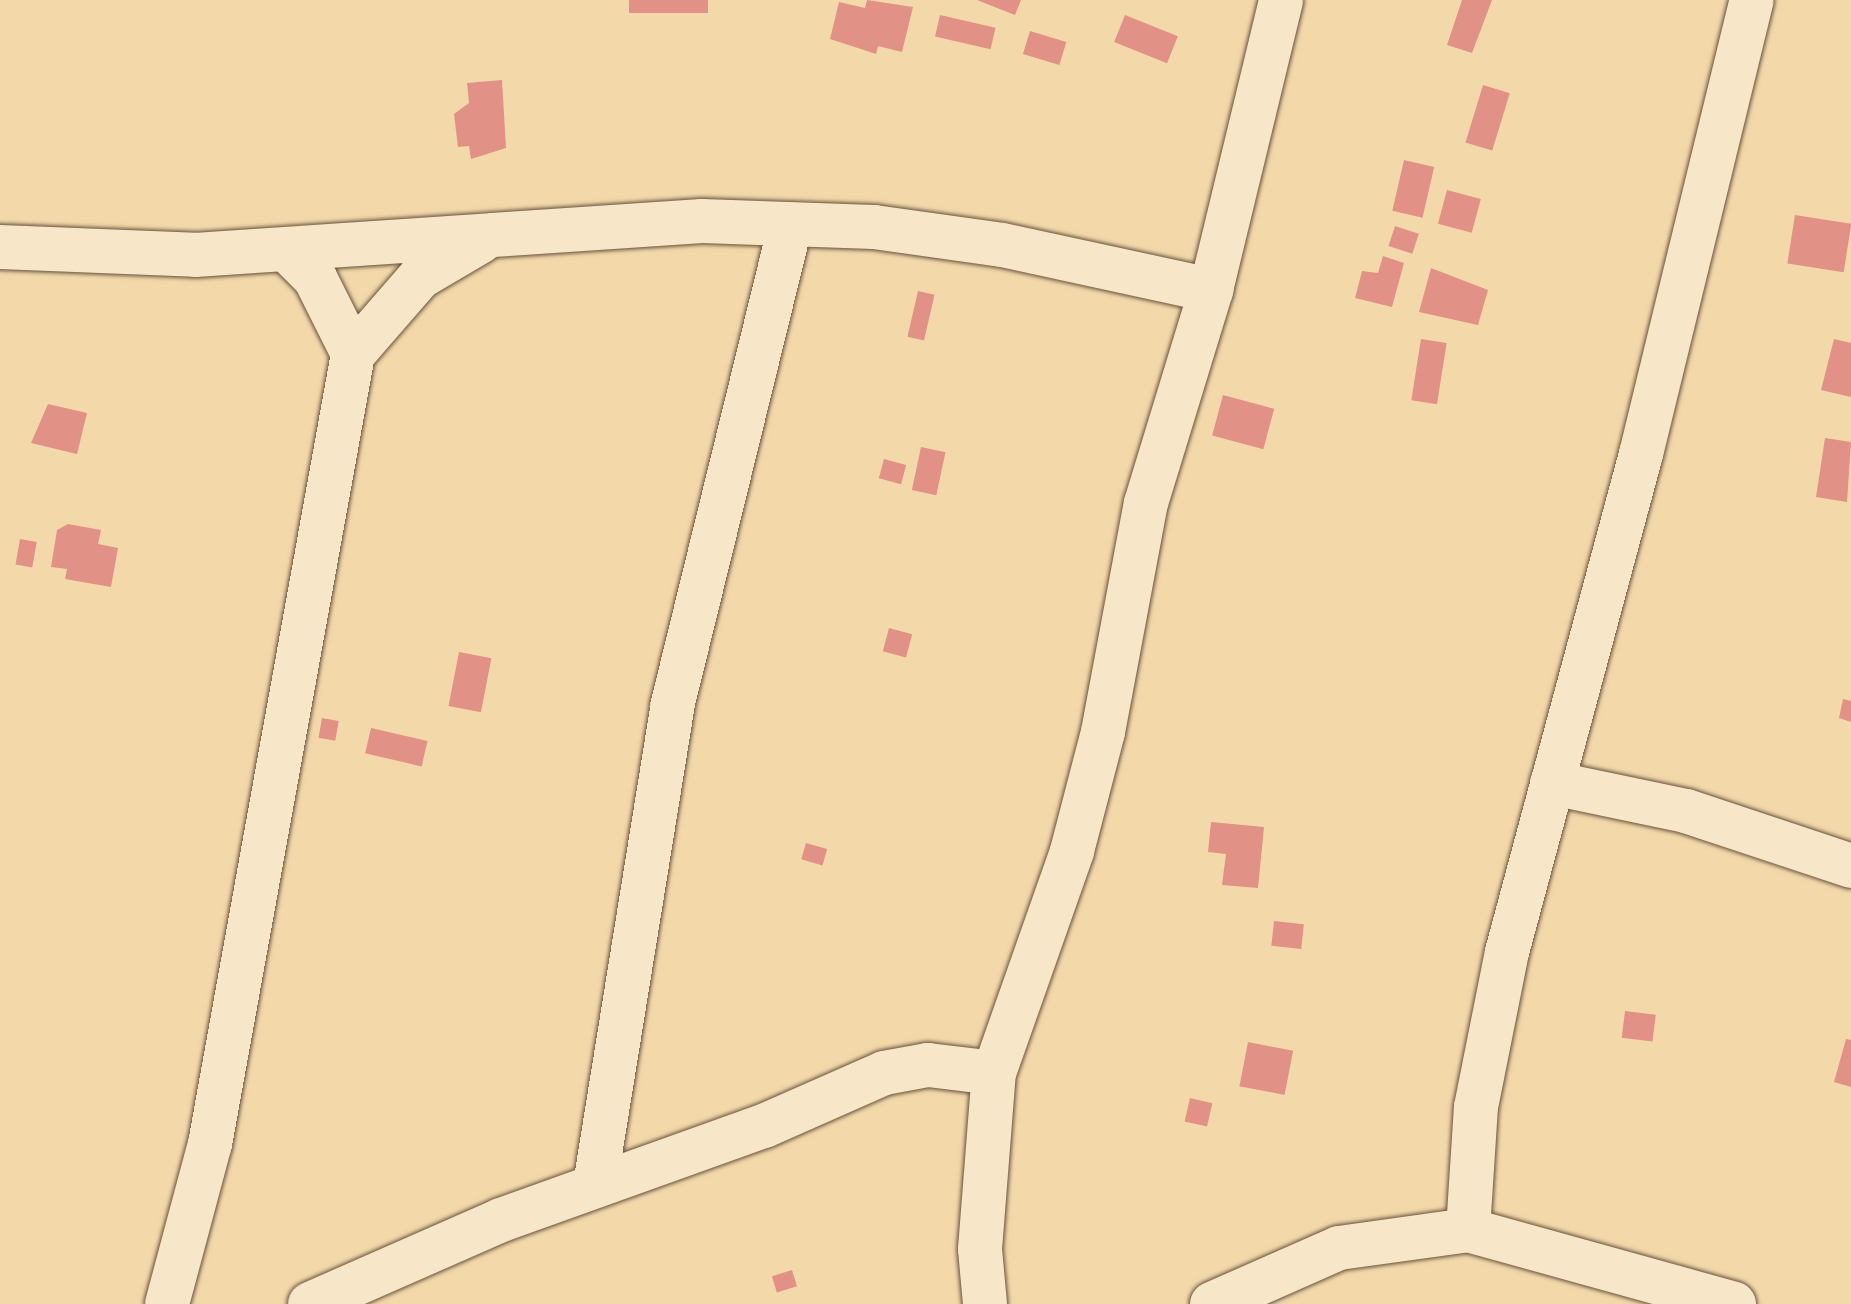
<!DOCTYPE html>
<style>
body{margin:0}
#map{position:relative;width:1851px;height:1304px;overflow:hidden;background:#f3d9aa;font-family:"Libre Bodoni",serif}
div>[style]{position:absolute}
[style*='--x']{left:calc(var(--x)*1px);top:calc(var(--y)*1px);width:calc(var(--w)*1px);rotate:calc(var(--a)*1deg)}
.building>*{inset:0;background:#e19186;transform-origin:0 0}
.roads{filter:drop-shadow(0 0 2px #68523c) drop-shadow(0 0 2px #68523c)}
.minor>*{height:44px;margin:-22px;padding:0 22px;transform-origin:22px;border-radius:22px;background:#f7e6c8}
span{translate:-50% -50%;white-space:nowrap;text-align:center;line-height:1.15;-webkit-text-stroke:6px #f7e6c8;paint-order:stroke}
</style>
<div id="map">
<div class="building">
<i style="left:629px;top:0;width:79px;height:13px"></i>
<i style="clip-path:polygon(867px 0,913px 7px,902px 52px,878px 46px,876px 54px,830px 39px,839px 2px,865px 8px)"></i>
<i style="clip-path:polygon(977px 0,1021px 0,1015px 15px)"></i>
<i style="clip-path:polygon(1462px 0,1492px 0,1472px 53px,1447px 45px)"></i>
<i style="left:940px;top:15px;width:57px;height:22px;rotate:13deg"></i>
<i style="left:1125px;top:15px;width:57px;height:29px;rotate:22deg"></i>
<i style="left:1030px;top:31px;width:38px;height:24px;rotate:17deg"></i>
<i style="clip-path:polygon(502px 80px,506px 148px,471px 159px,469px 146px,458px 147px,454px 114px,469px 103px,467px 83px)"></i>
<i style="left:1483px;top:85px;width:28px;height:60px;rotate:17deg"></i>
<i style="left:1404px;top:160px;width:31px;height:52px;rotate:13deg"></i>
<i style="left:1447px;top:190px;width:35px;height:35px;rotate:15deg"></i>
<i style="left:1795px;top:215px;width:57px;height:49px;rotate:9deg"></i>
<i style="left:1395px;top:226px;width:25px;height:21px;rotate:18deg"></i>
<i style="clip-path:polygon(1383px 256px,1404px 263px,1392px 307px,1355px 298px,1362px 271px,1378px 273px)"></i>
<i style="clip-path:polygon(1431px 268px,1488px 290px,1478px 325px,1419px 312px)"></i>
<i style="left:918px;top:291px;width:17px;height:47px;rotate:13deg"></i>
<i style="left:1421px;top:339px;width:26px;height:62px;rotate:9deg"></i>
<i style="clip-path:polygon(1834px 339px,1851px 343px,1851px 397px,1821px 390px)"></i>
<i style="left:1223px;top:395px;width:53px;height:42px;rotate:15deg"></i>
<i style="clip-path:polygon(48px 404px,87px 413px,77px 454px,31px 443px)"></i>
<i style="clip-path:polygon(1825px 438px,1851px 442px,1847px 502px,1816px 497px)"></i>
<i style="left:921px;top:447px;width:25px;height:44px;rotate:12deg"></i>
<i style="left:884px;top:459px;width:23px;height:20px;rotate:15deg"></i>
<i style="clip-path:polygon(68px 524px,101px 530px,98px 544px,118px 548px,111px 587px,65px 579px,67px 569px,51px 567px,57px 530px)"></i>
<i style="left:20px;top:539px;width:17px;height:26px;rotate:10deg"></i>
<i style="left:889px;top:628px;width:24px;height:24px;rotate:15deg"></i>
<i style="left:459px;top:652px;width:33px;height:55px;rotate:11deg"></i>
<i style="clip-path:polygon(1843px 699px,1851px 701px,1851px 722px,1839px 718px)"></i>
<i style="left:322px;top:718px;width:17px;height:20px;rotate:10deg"></i>
<i style="left:371px;top:728px;width:58px;height:26px;rotate:13deg"></i>
<i style="clip-path:polygon(1211px 822px,1264px 827px,1258px 888px,1222px 885px,1226px 854px,1208px 852px)"></i>
<i style="left:806px;top:843px;width:22px;height:17px;rotate:16deg"></i>
<i style="left:1274px;top:921px;width:30px;height:25px;rotate:6deg"></i>
<i style="left:1625px;top:1011px;width:31px;height:27px;rotate:7deg"></i>
<i style="clip-path:polygon(1846px 1039px,1851px 1040px,1851px 1087px,1834px 1082px)"></i>
<i style="left:1248px;top:1042px;width:46px;height:45px;rotate:11deg"></i>
<i style="left:1190px;top:1098px;width:23px;height:24px;rotate:13deg"></i>
<i style="left:792px;top:1270px;width:17px;height:21px;rotate:73deg"></i>
</div>
<div class="roads">
<div class="minor">
<i style="--x:0;--y:247;--w:195;--a:2.3"></i>
<i style="--x:195;--y:255;--w:508;--a:-3.84"></i>
<i style="--x:702;--y:221;--w:172;--a:2"></i>
<i style="--x:874;--y:227;--w:129;--a:8"></i>
<i style="--x:1002;--y:245;--w:214;--a:12.2"></i>
<i style="--x:287;--y:250;--w:40;--a:45"></i>
<i style="--x:315;--y:278;--w:85;--a:63.4"></i>
<i style="--x:1552;--y:783;--w:137;--a:11.8"></i>
<i style="--x:1686;--y:811;--w:174;--a:18.4"></i>
<i style="--x:595;--y:1185;--w:484;--a:-80.8"></i>
<i style="--x:672;--y:707;--w:494;--a:-76.2"></i>
<i style="--x:1468;--y:1230;--w:123;--a:-86.3"></i>
<i style="--x:1476;--y:1107;--w:158;--a:-78.7"></i>
<i style="--x:1507;--y:952;--w:516;--a:-74.94"></i>
<i style="--x:1641;--y:454;--w:467;--a:-76.3"></i>
<i style="--x:167;--y:1304;--w:166;--a:-75"></i>
<i style="--x:210;--y:1144;--w:803;--a:-79.74"></i>
<i style="--x:353;--y:354;--w:102;--a:-49"></i>
<i style="--x:420;--y:277;--w:71;--a:-30.5"></i>
<i style="--x:310;--y:1304;--w:209;--a:-23.7"></i>
<i style="--x:501;--y:1220;--w:279;--a:-19.7"></i>
<i style="--x:764;--y:1126;--w:131;--a:-23.8"></i>
<i style="--x:884;--y:1073;--w:45;--a:-10.3"></i>
<i style="--x:928;--y:1065;--w:66;--a:6.9"></i>
<i style="--x:985;--y:1304;--w:55;--a:-95.2"></i>
<i style="--x:980;--y:1249;--w:177;--a:-85.5"></i>
<i style="--x:994;--y:1073;--w:235;--a:-70.6"></i>
<i style="--x:1072;--y:851;--w:123;--a:-75.4"></i>
<i style="--x:1103;--y:732;--w:233;--a:-79.4"></i>
<i style="--x:1146;--y:503;--w:223;--a:-73"></i>
<i style="--x:1211;--y:290;--w:298;--a:-76.4"></i>
<i style="--x:1212;--y:1304;--w:139;--a:-23.8"></i>
<i style="--x:1339;--y:1248;--w:130;--a:-7.9"></i>
<i style="--x:1468;--y:1230;--w:276;--a:15.5"></i>
</div>
</div>
</div>
